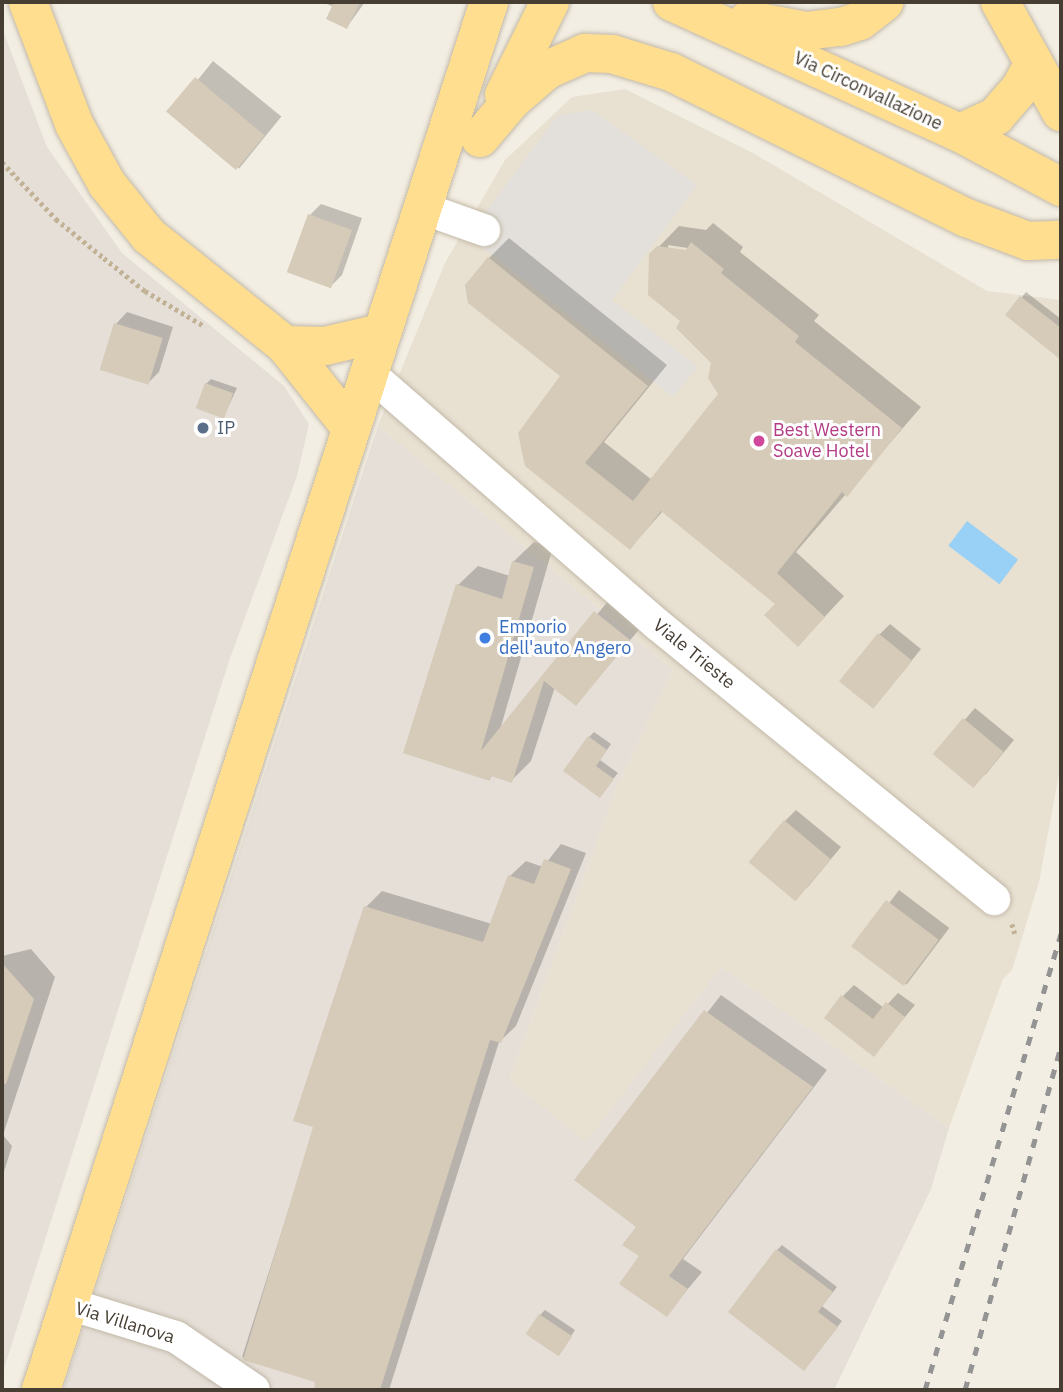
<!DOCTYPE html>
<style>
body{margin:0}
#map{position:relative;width:1063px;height:1392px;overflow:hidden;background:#f3eee3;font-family:"IBM Plex Sans",sans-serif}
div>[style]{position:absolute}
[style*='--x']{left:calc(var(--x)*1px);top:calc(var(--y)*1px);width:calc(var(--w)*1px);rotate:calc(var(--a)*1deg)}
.residential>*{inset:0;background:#e8e0d1}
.industrial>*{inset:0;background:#e5dfd8}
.parking>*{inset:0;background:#e3e0dc}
.water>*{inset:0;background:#99d1f6;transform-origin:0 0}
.shadow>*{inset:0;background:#0003;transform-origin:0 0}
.building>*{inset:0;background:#d6cab8;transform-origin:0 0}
.path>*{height:4.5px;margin-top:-2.25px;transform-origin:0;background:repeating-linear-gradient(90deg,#c2b295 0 3.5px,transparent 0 7px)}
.roads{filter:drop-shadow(0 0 2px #c2b9a8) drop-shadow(0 0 2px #c2b9a8)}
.minor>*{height:32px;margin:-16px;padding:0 16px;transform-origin:16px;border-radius:16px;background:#fff}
.major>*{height:38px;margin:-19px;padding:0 19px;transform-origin:19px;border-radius:19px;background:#ffde90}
.rail>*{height:5px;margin-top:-2.5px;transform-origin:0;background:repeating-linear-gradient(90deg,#949494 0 9px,transparent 0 18px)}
.dots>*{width:19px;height:19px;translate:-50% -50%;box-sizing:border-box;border:4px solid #fff;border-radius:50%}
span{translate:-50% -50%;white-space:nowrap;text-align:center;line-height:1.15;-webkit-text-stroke:6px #fff;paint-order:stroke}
.street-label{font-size:18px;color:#463e33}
.service-label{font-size:18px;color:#4e5e75}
.left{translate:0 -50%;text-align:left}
.hotel-label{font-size:18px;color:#b23c85}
.shop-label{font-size:18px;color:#366cbe}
.frame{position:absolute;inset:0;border:4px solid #463e33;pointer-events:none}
</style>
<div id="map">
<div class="residential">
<i style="clip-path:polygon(625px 89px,753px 153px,987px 291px,1061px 300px,1061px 763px,1039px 882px,1012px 970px,1003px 979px,949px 1128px,721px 967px,586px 1143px,509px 1080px,618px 784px,673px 670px,378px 426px,445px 263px,505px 160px,572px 97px)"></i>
</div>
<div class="industrial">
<i style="clip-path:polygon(2px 28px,47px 147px,122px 253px,284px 386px,309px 424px,297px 476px,229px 661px,2px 1375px)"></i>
<i style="clip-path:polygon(378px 426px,673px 670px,618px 784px,509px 1080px,586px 1142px,721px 967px,949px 1128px,931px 1189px,834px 1390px,63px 1390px)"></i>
</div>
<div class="parking">
<i style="clip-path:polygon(592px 110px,697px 185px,612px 300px,698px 367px,673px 397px,468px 236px,558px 115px)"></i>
</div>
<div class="water">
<i style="left:967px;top:521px;width:64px;height:31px;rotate:37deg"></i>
</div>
<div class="shadow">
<i style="clip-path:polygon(322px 2px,365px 2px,347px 27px,334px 7px)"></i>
<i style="left:213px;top:61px;width:88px;height:67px;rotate:39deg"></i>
<i style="clip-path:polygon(321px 204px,362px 218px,342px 275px,331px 286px,310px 215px)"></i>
<i style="clip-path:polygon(evenodd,713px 223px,743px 247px,740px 252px,819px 315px,814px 321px,921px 407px,796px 552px,844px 596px,818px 624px,777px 603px,663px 511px,630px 548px,527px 465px,562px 375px,489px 258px,509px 238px,667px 365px,604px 442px,652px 480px,720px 394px,713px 362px,683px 320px,651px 255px,679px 226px,706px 230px,713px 223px,668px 245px,694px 249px,694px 253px,668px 249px,668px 245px)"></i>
<i style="clip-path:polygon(1026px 292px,1061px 319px,1061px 357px,1008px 315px)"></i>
<i style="clip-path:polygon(127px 312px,173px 327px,159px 372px,148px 383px,116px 324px)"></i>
<i style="clip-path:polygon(211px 379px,237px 388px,224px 416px,206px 384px)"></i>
<i style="clip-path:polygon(534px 542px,553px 547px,500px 730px,615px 593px,648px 619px,576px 704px,555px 687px,531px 761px,511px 781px,493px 775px,489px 779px,405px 752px,458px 585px,478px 566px,510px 576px,514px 561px)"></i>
<i style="clip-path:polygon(890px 624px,921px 649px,884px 695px,879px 635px)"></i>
<i style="clip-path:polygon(975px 708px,1014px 740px,985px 775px,935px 754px)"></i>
<i style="clip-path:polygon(594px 732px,611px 744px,600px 760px,618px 773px,600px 795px,589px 737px)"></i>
<i style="clip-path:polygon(796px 810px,841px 847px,807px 888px,785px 821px)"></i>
<i style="clip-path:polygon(561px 844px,586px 853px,516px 1026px,499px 1042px,389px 1390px,316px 1390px,317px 1380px,242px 1357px,315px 1126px,366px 907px,382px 891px,492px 924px,510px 876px,526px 861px,543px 867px)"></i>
<i style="left:899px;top:890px;width:63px;height:71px;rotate:37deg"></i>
<i style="clip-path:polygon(31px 949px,55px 977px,3px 1135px,12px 1146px,2px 1178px,2px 956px)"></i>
<i style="clip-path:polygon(854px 985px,884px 1008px,898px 993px,915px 1005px,874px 1054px,843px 996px)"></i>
<i style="clip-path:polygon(721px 995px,827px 1070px,683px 1259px,702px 1272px,667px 1314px,642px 1256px,638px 1226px,577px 1180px)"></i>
<i style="clip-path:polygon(782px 1245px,837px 1287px,822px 1306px,842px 1321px,809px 1364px,777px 1250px)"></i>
<i style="clip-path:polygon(545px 1310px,575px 1330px,563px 1349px,540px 1315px)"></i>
</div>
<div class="building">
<i style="clip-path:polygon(334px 2px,360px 2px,347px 29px,326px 19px)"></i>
<i style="left:195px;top:77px;width:91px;height:45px;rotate:40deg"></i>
<i style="left:308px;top:214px;width:47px;height:62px;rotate:20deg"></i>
<i style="clip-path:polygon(691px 242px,724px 269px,721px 273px,799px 336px,795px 342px,902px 428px,847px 497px,842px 492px,777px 573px,825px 617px,798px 647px,764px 615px,775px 604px,661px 511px,630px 550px,525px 466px,518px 433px,560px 376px,468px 303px,465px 285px,488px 257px,648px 386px,585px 463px,633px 501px,718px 394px,708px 378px,711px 363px,676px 328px,680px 321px,648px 295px,649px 254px,657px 246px,686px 250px)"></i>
<i style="clip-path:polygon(1020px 296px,1061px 328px,1061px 360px,1005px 315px)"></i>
<i style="left:114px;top:323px;width:51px;height:49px;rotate:17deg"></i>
<i style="left:205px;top:383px;width:30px;height:27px;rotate:20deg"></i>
<i style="clip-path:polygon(512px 561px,534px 567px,481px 751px,594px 611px,630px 640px,576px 706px,544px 681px,512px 783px,491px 776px,490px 781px,403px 753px,456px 584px,502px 599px)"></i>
<i style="left:878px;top:633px;width:44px;height:62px;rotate:39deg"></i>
<i style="left:963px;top:718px;width:53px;height:47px;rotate:40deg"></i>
<i style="clip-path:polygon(588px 736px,607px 750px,596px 766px,614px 779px,600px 798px,563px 771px)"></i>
<i style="left:784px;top:820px;width:61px;height:55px;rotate:40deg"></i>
<i style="clip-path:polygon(544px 859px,571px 869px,501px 1043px,490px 1040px,380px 1390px,314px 1390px,315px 1382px,243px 1360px,313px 1127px,293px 1121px,364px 906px,483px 942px,508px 875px,534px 884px)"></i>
<i style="left:886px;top:900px;width:66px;height:58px;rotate:37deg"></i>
<i style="clip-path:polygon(2px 963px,34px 999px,6px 1084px,2px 1083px)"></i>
<i style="clip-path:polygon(841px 995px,873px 1019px,886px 1002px,905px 1017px,874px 1057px,824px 1018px)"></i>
<i style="clip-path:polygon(704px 1010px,813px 1087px,669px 1276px,688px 1289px,667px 1317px,619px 1284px,639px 1256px,622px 1245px,636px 1227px,574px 1180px)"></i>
<i style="clip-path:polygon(776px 1249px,833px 1292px,818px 1312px,838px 1327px,804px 1371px,728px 1312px)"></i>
<i style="left:539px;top:1314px;width:40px;height:24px;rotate:34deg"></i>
</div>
<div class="path">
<i style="--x:2;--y:162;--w:79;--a:46.5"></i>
<i style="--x:56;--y:219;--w:62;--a:39.1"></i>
<i style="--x:104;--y:258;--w:53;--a:38.8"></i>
<i style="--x:145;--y:291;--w:69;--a:30.7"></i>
<i style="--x:1012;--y:924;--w:10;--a:73"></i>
</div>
<div class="roads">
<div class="minor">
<i style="--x:439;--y:214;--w:48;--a:19.6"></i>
<i style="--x:369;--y:373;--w:383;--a:41.1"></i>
<i style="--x:658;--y:625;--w:434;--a:39.2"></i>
<i style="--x:69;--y:1304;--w:112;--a:17.1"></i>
<i style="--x:176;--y:1337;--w:94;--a:34.2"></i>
</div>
<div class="major">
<i style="--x:28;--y:2;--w:130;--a:69.3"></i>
<i style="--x:74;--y:124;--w:68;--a:61.2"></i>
<i style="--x:107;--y:184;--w:67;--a:51.1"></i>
<i style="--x:149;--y:236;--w:174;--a:38.7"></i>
<i style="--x:285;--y:345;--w:106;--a:51.5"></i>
<i style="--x:672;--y:2;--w:316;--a:24.5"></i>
<i style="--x:960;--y:133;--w:115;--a:28.1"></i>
<i style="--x:1000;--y:2;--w:126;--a:61"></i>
<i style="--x:748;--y:20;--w:59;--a:10.7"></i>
<i style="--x:806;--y:31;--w:35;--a:-7"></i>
<i style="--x:841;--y:27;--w:20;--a:-18"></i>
<i style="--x:860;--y:21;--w:31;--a:-38"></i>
<i style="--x:504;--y:95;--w:104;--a:-63.7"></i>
<i style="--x:960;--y:133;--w:40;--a:-25"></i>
<i style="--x:996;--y:116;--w:38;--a:-49"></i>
<i style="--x:1021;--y:87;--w:26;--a:-62"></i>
<i style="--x:480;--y:138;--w:50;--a:-49.9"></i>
<i style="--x:512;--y:100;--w:46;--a:-40.6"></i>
<i style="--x:547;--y:70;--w:42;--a:-24.1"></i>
<i style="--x:585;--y:53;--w:27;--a:2"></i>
<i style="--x:612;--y:54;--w:62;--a:17"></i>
<i style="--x:671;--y:72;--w:330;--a:26.3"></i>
<i style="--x:967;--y:218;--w:65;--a:20.7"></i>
<i style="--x:1028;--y:241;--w:33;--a:-2"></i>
<i style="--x:285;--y:345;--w:40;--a:1.4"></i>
<i style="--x:325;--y:346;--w:57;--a:-13.1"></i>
<i style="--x:41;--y:1390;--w:1459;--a:-72.11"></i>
</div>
</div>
<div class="rail">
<i style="--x:925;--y:1390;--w:476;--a:-73.4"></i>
<i style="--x:965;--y:1390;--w:357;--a:-74.4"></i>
</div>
<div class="dots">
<i style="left:203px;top:428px;background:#5c6f8a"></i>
<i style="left:759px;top:441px;background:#d1479c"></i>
<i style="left:485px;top:638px;background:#3f7fe0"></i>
</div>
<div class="street-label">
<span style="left:868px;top:91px;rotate:25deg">Via Circonvallazione</span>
<span style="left:694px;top:654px;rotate:39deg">Viale Trieste</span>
<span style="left:125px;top:1323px;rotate:17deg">Via Villanova</span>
</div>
<div class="service-label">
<span class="left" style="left:217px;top:428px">IP</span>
</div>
<div class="hotel-label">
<span class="left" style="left:773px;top:441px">Best Western<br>Soave Hotel</span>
</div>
<div class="shop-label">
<span class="left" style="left:499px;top:638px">Emporio<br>dell'auto Angero</span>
</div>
<div class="frame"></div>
</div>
